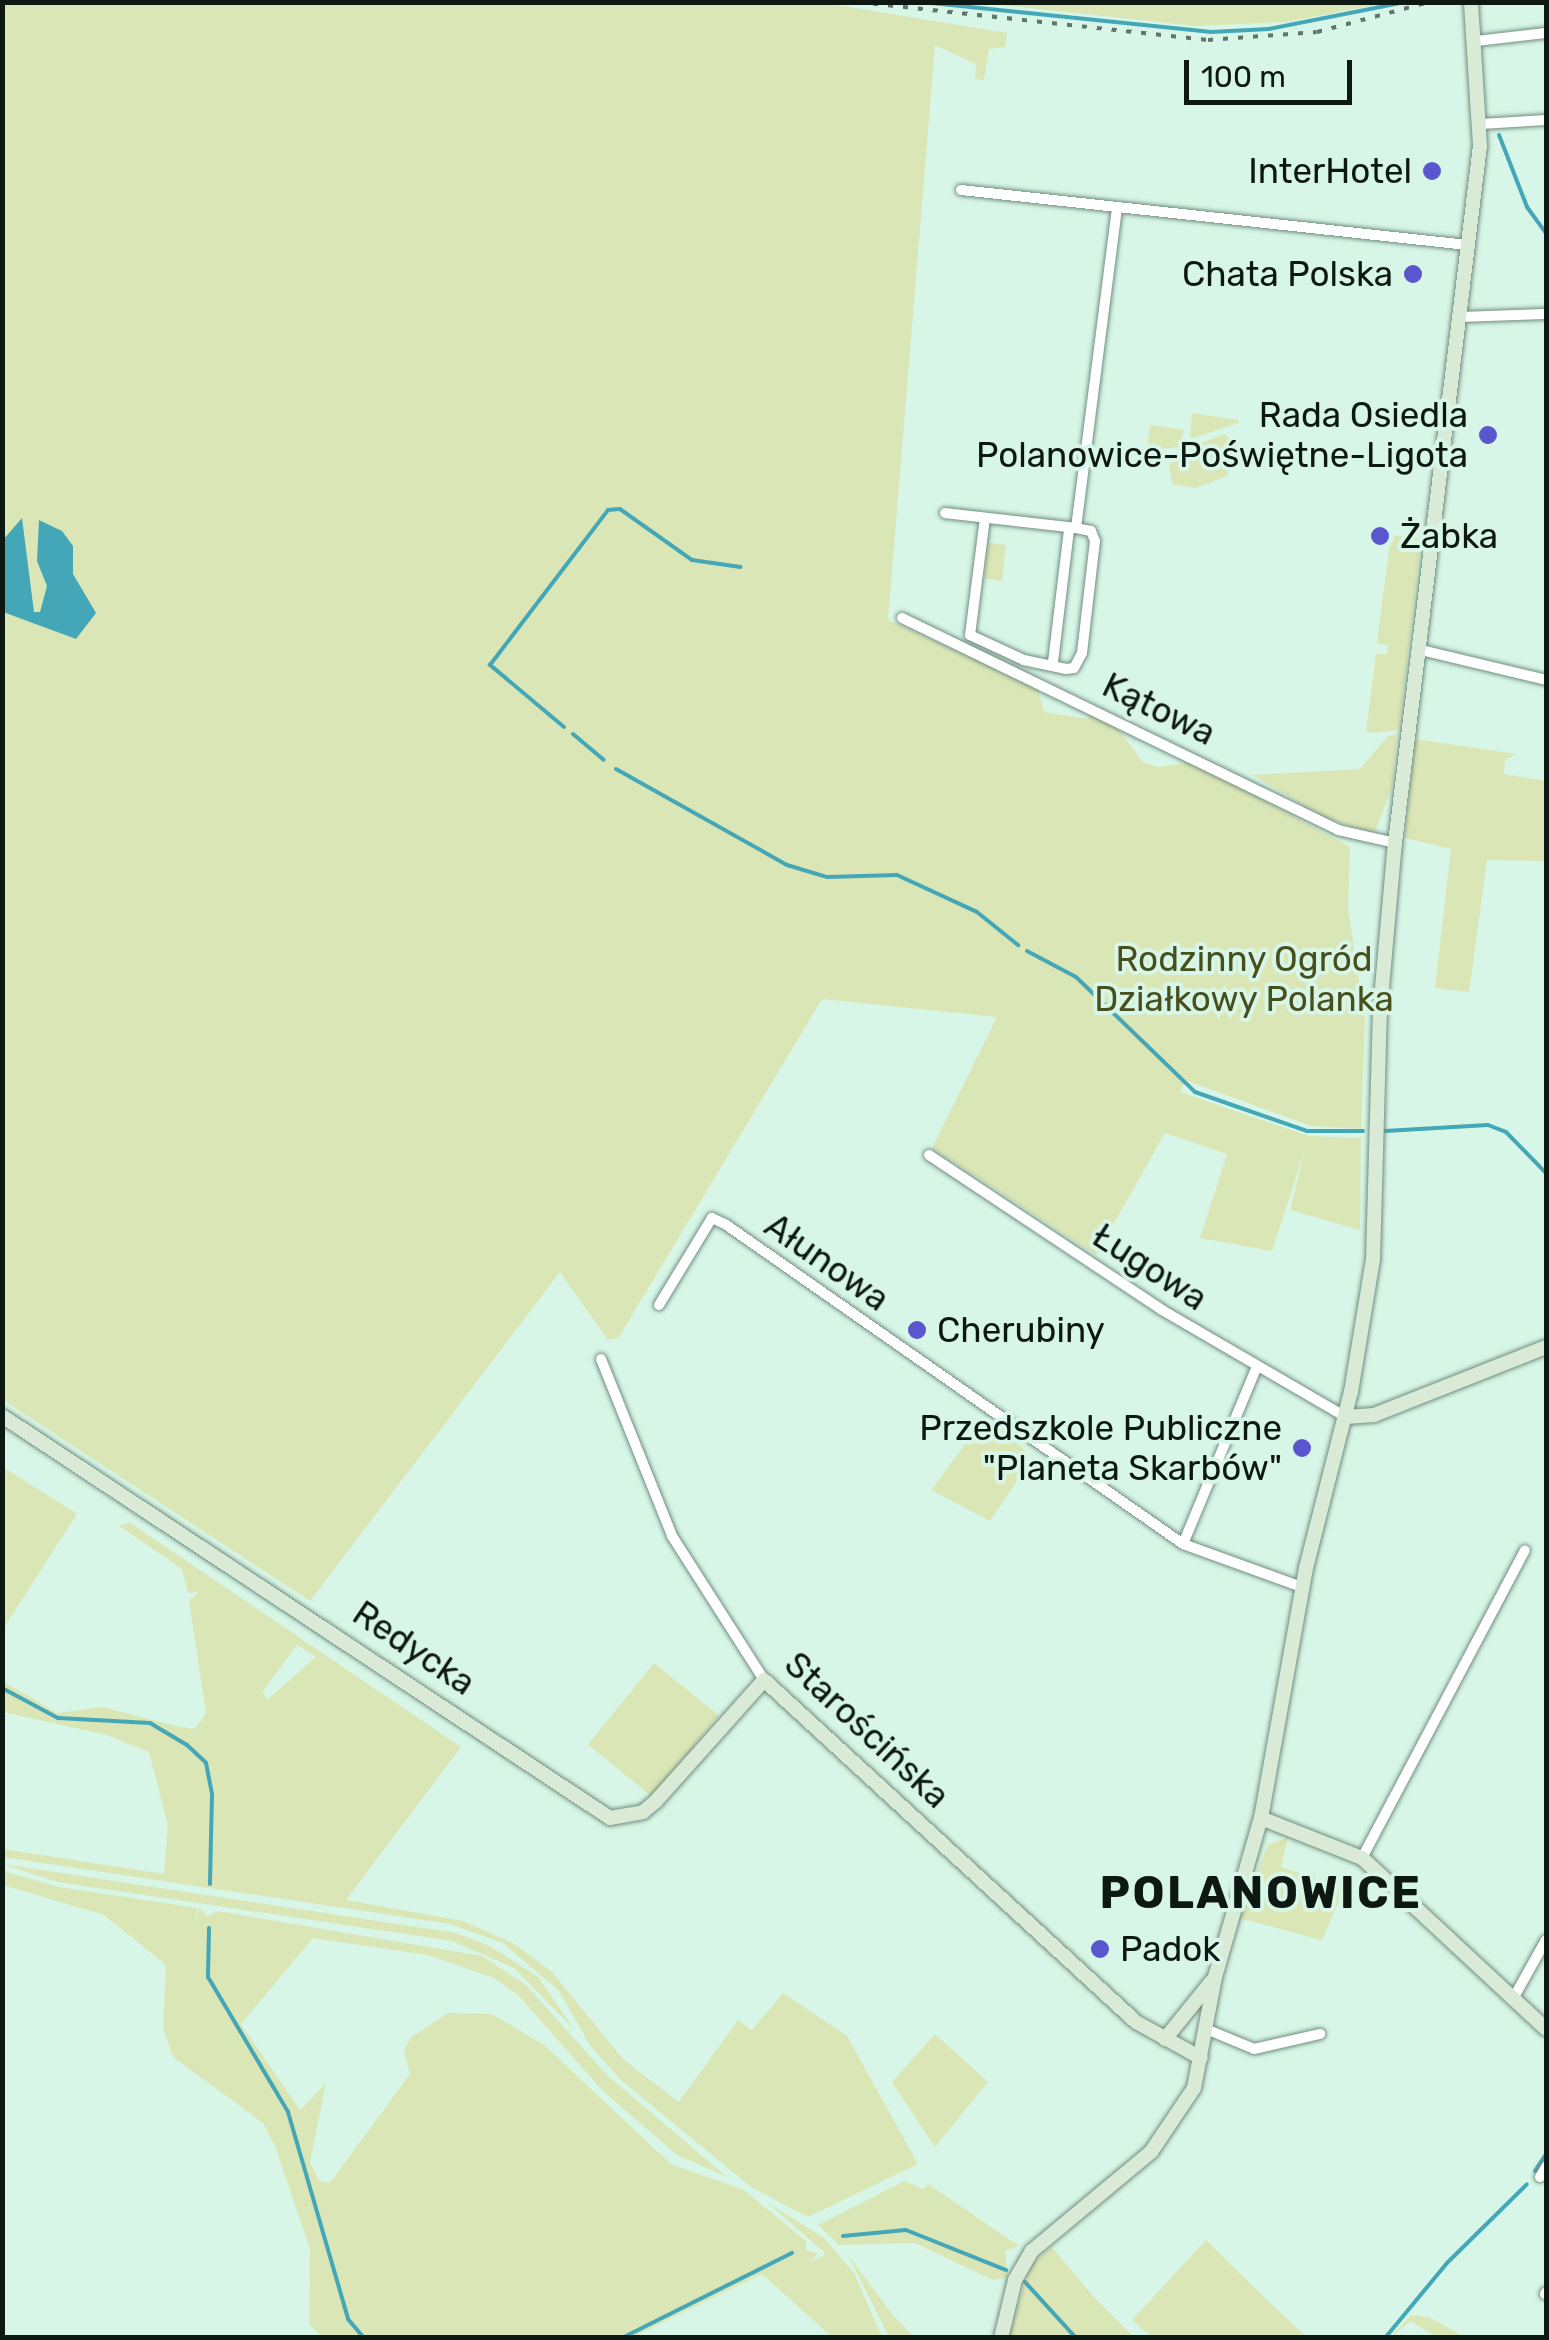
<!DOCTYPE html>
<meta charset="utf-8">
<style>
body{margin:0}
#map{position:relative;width:1549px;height:2340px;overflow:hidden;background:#d7f6e7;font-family:Rubik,sans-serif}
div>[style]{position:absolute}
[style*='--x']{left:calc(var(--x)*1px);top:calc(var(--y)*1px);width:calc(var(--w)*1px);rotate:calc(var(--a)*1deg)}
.green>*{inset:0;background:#dbe6b6;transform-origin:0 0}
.water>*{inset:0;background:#44a7b8}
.stream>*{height:4px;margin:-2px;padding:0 2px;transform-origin:2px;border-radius:2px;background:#44a7b8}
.roads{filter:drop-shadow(0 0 2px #718d7f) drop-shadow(0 0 2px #718d7f)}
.street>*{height:10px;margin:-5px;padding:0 5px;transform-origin:5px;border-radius:5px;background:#fff}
.secondary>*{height:14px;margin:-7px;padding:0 7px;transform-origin:7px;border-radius:7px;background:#d9ead6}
.rail>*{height:4px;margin-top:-2px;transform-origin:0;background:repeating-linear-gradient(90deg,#61756c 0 5px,transparent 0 15px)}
.dots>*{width:28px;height:28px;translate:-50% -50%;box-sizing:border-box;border:5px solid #d7f6e7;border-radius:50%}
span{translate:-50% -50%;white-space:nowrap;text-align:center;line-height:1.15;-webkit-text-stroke:8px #d7f6e7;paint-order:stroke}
.poi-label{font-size:35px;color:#0d1813}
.right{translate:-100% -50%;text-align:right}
.left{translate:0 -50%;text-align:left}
.street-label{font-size:35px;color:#0d1813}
.park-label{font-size:35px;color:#47501d}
.district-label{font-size:45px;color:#0d1813;font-weight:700;letter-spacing:2.5px}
.frame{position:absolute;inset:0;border:5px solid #0d1813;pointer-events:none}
.scale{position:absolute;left:1184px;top:60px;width:168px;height:45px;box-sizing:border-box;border:5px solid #0d1813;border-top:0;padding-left:12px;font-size:30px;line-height:35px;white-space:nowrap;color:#0d1813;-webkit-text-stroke:8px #d7f6e7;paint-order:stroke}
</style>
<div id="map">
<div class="green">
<i style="clip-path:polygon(819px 2px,1007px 33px,1005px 47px,989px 49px,984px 80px,975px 79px,976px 64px,935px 45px,888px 620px,1038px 689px,1044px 712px,1087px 719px,1090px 714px,1115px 725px,1143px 762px,1158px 767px,1193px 762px,1350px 847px,1348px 909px,1365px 1019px,1361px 1129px,1311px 1126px,1185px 1080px,1180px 1092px,1309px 1136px,1361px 1138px,1360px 1230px,1290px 1210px,1305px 1149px,1272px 1251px,1200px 1238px,1227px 1154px,1165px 1133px,1096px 1255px,932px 1148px,997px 1017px,822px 999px,619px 1337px,608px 1340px,560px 1272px,310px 1601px,3px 1400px,2px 3px)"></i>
<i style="clip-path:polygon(983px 3px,1386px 2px,1386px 3px,1286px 22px,1195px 26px)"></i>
<i style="clip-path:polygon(1192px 413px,1238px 420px,1238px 423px,1190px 439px)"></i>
<i style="clip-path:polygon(1150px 425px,1184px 430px,1180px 447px,1147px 450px)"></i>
<i style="clip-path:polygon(1224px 434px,1238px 444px,1227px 476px,1196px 488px,1172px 484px,1169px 465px,1180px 451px)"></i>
<i style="clip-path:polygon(1391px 535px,1421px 539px,1399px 730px,1376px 733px,1366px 732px,1376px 654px,1387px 654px,1388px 645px,1377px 643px)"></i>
<i style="left:988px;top:543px;width:18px;height:36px;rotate:6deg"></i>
<i style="clip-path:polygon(1397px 734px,1392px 788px,1374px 834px,1324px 817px,1252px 775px,1360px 769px,1388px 736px)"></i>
<i style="clip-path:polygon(1415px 739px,1516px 754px,1505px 760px,1504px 774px,1546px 781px,1546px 861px,1487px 860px,1469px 992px,1435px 988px,1451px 849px,1405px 838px)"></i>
<i style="clip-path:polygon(986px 1416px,1027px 1452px,1021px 1475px,990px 1521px,931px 1490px)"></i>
<i style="clip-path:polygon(3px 1467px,77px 1514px,3px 1629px)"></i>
<i style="clip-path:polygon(evenodd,129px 1522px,461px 1747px,346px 1900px,463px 1921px,513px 1943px,551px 1971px,624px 2060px,679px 2102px,738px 2020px,752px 2030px,783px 1993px,847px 2036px,918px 2164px,808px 2217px,751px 2187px,622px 2081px,591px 2047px,559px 1991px,503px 1943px,450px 1924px,3px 1857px,3px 1849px,164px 1874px,168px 1826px,149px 1752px,107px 1735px,3px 1712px,3px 1681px,57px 1713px,103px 1707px,176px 1726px,194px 1729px,200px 1722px,206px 1712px,189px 1601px,199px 1592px,188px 1593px,182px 1569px,119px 1526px,129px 1522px,297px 1645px,316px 1657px,267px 1700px,263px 1691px,297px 1645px)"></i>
<i style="left:654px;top:1663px;width:83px;height:105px;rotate:39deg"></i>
<i style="clip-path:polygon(1288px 1837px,1281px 1867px,1345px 1888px,1322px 1940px,1239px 1918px,1268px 1845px)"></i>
<i style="clip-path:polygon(2px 1864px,456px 1933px,490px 1946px,538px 1977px,574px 2029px,514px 1968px,452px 1941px,58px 1882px)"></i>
<i style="clip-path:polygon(3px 1871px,59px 1887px,197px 1908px,195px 1924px,199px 1908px,208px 1916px,218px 1911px,482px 1956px,526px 1985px,607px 2075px,727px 2177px,677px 2155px,603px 2091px,518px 1995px,494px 1978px,428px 1955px,313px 1938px,241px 2024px,300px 2110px,326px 2083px,310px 2162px,319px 2181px,330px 2183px,410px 2074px,404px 2052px,410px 2038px,448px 2013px,492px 2014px,544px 2045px,671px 2164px,744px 2190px,806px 2241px,806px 2250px,818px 2253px,811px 2262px,826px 2254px,768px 2203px,823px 2237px,854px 2273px,882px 2337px,832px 2337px,762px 2274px,633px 2337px,323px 2337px,309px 2325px,310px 2249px,275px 2146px,263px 2123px,173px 2057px,163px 2027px,166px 1965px,104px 1915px,3px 1885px)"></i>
<i style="clip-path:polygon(935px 2034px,988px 2082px,935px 2147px,892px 2082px)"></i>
<i style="clip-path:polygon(904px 2181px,923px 2189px,928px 2184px,1019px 2246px,1005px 2251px,1008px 2277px,993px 2280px,915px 2243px,839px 2245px,818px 2225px)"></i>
<i style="clip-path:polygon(1206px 2240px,1265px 2298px,1307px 2337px,1152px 2337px,1132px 2320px)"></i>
<i style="clip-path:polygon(1052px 2247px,1091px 2294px,1134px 2337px,1008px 2338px,1030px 2266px)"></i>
<i style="clip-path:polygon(848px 2255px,891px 2313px,914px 2337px,889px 2337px)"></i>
<i style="clip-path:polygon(1411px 2315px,1429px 2317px,1464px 2337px,1436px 2337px,1411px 2321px,1390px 2338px)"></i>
</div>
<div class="water">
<i style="clip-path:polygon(22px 518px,34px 612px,40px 612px,47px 586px,37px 561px,39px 520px,62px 531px,73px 546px,73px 574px,96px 613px,76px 639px,3px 612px,3px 540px)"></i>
</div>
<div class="stream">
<i style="--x:922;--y:2;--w:291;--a:5.9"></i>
<i style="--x:1211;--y:32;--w:58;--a:-3"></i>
<i style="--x:1269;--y:29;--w:139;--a:-11.2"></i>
<i style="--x:1499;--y:135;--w:77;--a:68.7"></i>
<i style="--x:1527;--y:207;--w:32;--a:54"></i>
<i style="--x:564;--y:727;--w:97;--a:-140"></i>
<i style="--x:490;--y:665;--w:195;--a:-52.7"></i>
<i style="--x:608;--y:510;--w:12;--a:-5"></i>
<i style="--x:620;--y:509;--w:88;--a:35.3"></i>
<i style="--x:692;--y:560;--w:49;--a:8.3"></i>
<i style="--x:573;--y:734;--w:40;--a:40"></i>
<i style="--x:616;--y:769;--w:196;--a:29.3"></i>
<i style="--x:787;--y:865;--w:42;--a:16.7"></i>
<i style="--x:827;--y:877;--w:70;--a:-1.6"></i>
<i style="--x:897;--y:875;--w:88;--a:24.8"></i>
<i style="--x:977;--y:912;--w:53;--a:38.8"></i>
<i style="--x:1027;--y:951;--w:55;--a:28"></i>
<i style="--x:1076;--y:977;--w:165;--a:44"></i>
<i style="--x:1195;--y:1092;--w:119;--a:19.2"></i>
<i style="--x:1307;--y:1131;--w:56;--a:0"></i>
<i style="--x:1385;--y:1131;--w:103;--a:-3.3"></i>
<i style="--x:1488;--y:1125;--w:19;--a:21"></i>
<i style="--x:1506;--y:1132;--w:57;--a:45.7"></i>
<i style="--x:2;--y:1688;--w:64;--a:28.2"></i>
<i style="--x:58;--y:1718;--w:92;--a:3.1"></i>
<i style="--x:150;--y:1723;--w:43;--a:30.7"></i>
<i style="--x:187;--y:1745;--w:26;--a:43"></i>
<i style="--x:206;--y:1763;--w:32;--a:79"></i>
<i style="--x:212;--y:1794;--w:90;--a:91.3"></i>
<i style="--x:209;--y:1928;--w:49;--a:91.2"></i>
<i style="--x:208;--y:1977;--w:157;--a:59.3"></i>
<i style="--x:288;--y:2112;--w:216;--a:73.8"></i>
<i style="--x:348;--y:2319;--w:25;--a:50"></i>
<i style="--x:1535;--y:2171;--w:20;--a:-57"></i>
<i style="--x:843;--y:2236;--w:63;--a:-5.4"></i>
<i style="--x:906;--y:2230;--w:108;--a:21.8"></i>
<i style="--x:1025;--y:2282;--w:76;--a:47.7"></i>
<i style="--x:622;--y:2338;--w:190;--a:-26.6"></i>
<i style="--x:1385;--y:2338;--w:97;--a:-50.4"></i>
<i style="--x:1447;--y:2263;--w:112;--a:-44.6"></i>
</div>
<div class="roads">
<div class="street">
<i style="--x:1476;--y:41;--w:70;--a:-6.5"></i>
<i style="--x:1481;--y:124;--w:65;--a:-3.5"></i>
<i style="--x:961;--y:190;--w:509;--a:6.2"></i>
<i style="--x:1458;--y:317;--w:88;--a:-2"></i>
<i style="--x:945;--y:513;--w:132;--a:6.5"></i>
<i style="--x:1076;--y:528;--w:323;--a:-82.7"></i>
<i style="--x:985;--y:518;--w:118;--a:97.3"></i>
<i style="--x:970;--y:635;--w:60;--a:24.8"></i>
<i style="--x:1024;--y:660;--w:43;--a:12.1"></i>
<i style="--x:1066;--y:669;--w:8;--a:-7"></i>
<i style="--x:1074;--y:668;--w:17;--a:-62"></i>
<i style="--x:1082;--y:653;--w:113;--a:-83.4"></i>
<i style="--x:1095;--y:541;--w:11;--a:-112"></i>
<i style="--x:1091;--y:531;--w:15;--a:-169"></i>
<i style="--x:902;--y:618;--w:485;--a:25.9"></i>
<i style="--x:1338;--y:830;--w:58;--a:12.8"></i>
<i style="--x:1417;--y:649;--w:133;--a:13.5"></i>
<i style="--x:1053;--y:662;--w:134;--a:-83.1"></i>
<i style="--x:929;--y:1155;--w:280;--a:33.6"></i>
<i style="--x:1162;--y:1310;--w:213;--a:30.2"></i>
<i style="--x:659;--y:1305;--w:102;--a:-58.7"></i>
<i style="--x:712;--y:1218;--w:14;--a:25"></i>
<i style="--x:725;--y:1224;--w:559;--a:34.94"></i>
<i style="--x:1183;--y:1544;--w:127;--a:19.9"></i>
<i style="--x:601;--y:1359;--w:191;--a:68.1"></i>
<i style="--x:672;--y:1536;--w:171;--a:57.4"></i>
<i style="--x:1183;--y:1544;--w:193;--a:-67.4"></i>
<i style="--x:1362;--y:1858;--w:348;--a:-62.1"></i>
<i style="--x:1514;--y:1997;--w:65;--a:-60.7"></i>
<i style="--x:1206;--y:2029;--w:52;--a:22.6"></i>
<i style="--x:1254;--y:2049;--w:68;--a:-12.8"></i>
<i style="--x:1540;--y:2177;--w:12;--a:-59"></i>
<i style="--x:1545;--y:2294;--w:2;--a:-63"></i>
</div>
<div class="secondary">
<i style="--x:2;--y:1416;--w:729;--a:33.47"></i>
<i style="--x:610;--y:1818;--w:34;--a:-10"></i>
<i style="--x:643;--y:1812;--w:17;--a:-40"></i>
<i style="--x:656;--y:1801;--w:162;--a:-48.2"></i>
<i style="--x:764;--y:1680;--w:505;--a:42.59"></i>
<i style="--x:1136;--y:2022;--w:74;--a:29"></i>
<i style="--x:1346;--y:1417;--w:28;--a:-4"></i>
<i style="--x:1374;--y:1415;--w:185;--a:-21.6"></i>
<i style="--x:1261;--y:1818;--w:109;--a:21.6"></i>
<i style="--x:1362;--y:1858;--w:251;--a:42.9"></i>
<i style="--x:1165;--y:2039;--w:75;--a:-51"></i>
<i style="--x:1001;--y:2338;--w:60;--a:-76.4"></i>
<i style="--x:1015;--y:2280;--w:34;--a:-60"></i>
<i style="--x:1032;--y:2251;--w:155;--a:-39.8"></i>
<i style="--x:1151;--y:2152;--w:77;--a:-56.1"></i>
<i style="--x:1194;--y:2088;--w:113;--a:-79.3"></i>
<i style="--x:1215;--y:1977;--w:166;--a:-73.9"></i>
<i style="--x:1261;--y:1818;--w:254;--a:-79.8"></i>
<i style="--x:1306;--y:1568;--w:182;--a:-75.7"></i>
<i style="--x:1351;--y:1392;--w:135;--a:-80.6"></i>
<i style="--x:1373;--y:1259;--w:249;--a:-88.4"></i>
<i style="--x:1380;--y:1010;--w:168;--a:-84.9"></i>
<i style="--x:1395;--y:843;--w:702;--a:-83.05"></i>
<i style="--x:1480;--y:146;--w:144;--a:-93.6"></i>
</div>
</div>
<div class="rail">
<i style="--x:858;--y:2;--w:352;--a:6.2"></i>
<i style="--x:1208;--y:40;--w:109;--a:-4.2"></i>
<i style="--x:1317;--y:32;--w:117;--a:-14.9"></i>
</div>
<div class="dots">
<i style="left:1432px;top:171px;background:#5a56ce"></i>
<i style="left:1413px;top:274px;background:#5a56ce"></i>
<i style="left:1488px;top:435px;background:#5a56ce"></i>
<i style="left:1380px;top:536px;background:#5a56ce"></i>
<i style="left:917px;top:1330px;background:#5a56ce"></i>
<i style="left:1302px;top:1448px;background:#5a56ce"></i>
<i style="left:1100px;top:1949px;background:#5a56ce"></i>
</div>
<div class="poi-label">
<span class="right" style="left:1412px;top:171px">InterHotel</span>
<span class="right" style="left:1393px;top:274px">Chata Polska</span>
<span class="right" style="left:1468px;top:435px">Rada Osiedla<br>Polanowice-Poświętne-Ligota</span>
<span class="left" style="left:1400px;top:536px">Żabka</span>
<span class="left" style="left:937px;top:1330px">Cherubiny</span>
<span class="right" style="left:1282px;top:1448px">Przedszkole Publiczne<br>"Planeta Skarbów"</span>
<span class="left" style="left:1120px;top:1949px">Padok</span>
</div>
<div class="street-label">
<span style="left:1159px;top:709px;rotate:26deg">Kątowa</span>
<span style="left:827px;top:1262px;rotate:35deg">Ałunowa</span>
<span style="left:1150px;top:1267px;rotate:33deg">Ługowa</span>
<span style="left:414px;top:1648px;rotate:34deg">Redycka</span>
<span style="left:867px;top:1730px;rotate:43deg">Starościńska</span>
</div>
<div class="park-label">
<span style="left:1244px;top:979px">Rodzinny Ogród<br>Działkowy Polanka</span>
</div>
<div class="district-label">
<span style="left:1261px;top:1893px">POLANOWICE</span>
</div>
<div class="frame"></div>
<div class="scale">100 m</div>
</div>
